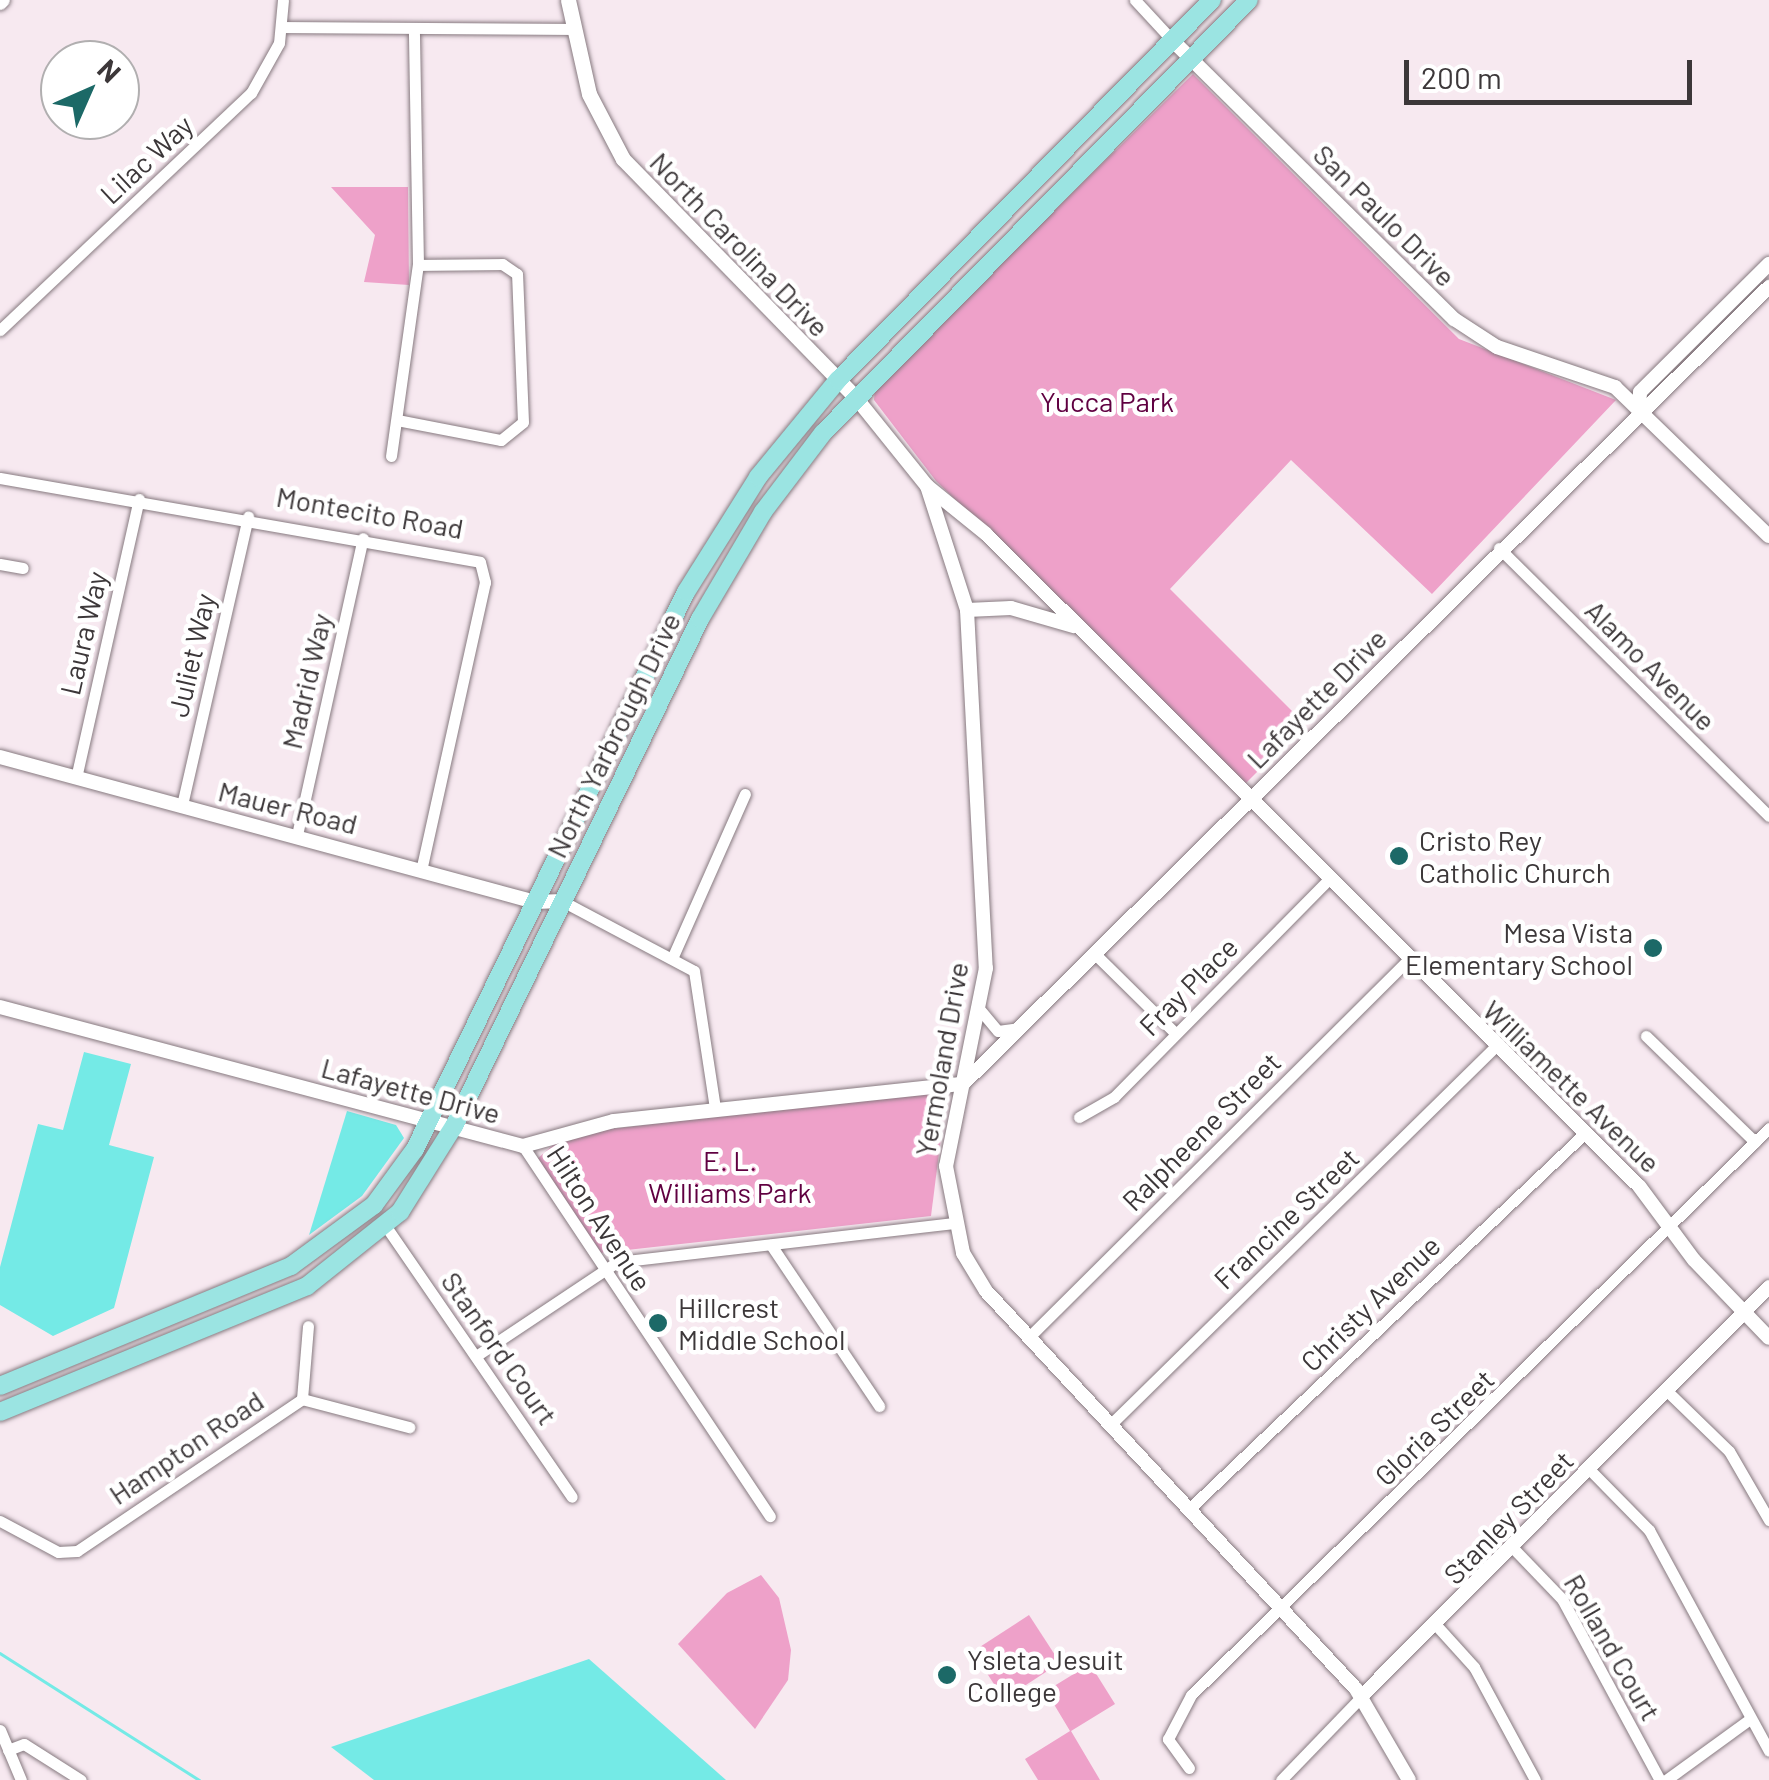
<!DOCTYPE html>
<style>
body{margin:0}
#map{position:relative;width:1769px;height:1780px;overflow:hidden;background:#f7e9f0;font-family:Barlow,sans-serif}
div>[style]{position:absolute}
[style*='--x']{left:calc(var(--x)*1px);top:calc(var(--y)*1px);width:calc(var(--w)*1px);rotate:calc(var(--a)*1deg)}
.green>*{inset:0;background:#eea1c9;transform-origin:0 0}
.water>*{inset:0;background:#74eae6}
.stream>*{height:2.5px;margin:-1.25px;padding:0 1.25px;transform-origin:1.25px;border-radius:1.25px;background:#74eae6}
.roads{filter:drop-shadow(0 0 2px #877a80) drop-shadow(0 0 2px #877a80)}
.minor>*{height:11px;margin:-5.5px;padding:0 5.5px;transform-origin:5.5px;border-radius:5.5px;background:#fff}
.tertiary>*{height:14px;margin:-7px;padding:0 7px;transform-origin:7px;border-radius:7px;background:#fff}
.secondary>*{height:15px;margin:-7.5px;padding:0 7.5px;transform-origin:7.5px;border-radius:7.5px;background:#fff}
.primary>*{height:18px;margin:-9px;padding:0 9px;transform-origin:9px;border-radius:9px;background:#9be4e2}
.dots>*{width:28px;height:28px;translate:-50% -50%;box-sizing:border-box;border:5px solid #fff;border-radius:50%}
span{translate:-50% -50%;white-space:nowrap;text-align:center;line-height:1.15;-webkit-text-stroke:9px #fff;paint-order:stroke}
.street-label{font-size:28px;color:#3c3739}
.park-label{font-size:28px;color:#600041}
.poi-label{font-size:28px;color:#3c3739}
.left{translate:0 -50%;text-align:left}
.right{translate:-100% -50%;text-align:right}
.north{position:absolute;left:40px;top:40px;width:100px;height:100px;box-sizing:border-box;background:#fff;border:2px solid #b1afb0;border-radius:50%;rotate:45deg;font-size:28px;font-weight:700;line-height:40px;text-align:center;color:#3c3739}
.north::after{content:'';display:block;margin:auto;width:35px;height:45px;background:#1c6967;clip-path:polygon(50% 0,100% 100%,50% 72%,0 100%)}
.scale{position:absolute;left:1404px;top:60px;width:288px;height:45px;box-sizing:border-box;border:5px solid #3c3739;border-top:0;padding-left:12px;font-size:30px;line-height:35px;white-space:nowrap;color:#3c3739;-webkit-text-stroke:8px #fff;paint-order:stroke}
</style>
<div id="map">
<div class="green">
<i style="clip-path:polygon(1193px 74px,1459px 339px,1616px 400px,1432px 594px,1291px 460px,1170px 589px,1305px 724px,1246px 783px,936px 481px,874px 400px,875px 388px)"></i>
<i style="clip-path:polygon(331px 187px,408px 187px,409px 285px,364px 282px,375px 235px)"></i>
<i style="clip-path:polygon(931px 1091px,945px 1106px,931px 1216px,600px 1253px,537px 1159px,561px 1138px,586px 1132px)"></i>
<i style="clip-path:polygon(761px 1575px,779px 1598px,791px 1650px,788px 1680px,755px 1729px,678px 1644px,727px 1593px)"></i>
<i style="left:1029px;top:1615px;width:57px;height:67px;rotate:57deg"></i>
<i style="clip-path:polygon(1090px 1664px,1115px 1704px,1071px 1731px,1100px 1780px,1038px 1780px,1025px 1759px,1070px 1731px,1046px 1691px)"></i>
</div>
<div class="water">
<i style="clip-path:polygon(84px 1052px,131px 1064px,109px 1145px,154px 1157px,114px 1308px,53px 1336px,0 1305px,0 1267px,38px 1124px,63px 1130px)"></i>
<i style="clip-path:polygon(347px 1111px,396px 1125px,404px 1138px,362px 1196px,309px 1235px)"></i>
<i style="clip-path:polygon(589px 1659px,726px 1780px,374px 1780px,331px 1747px)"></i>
</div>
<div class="stream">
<i style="--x:0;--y:1653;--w:236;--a:32.5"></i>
</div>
<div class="roads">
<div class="minor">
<i style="--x:1135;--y:0;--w:54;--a:47.2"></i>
<i style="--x:283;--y:27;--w:289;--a:0.4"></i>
<i style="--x:0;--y:330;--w:345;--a:-43.4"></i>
<i style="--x:251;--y:93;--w:57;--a:-60.8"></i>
<i style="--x:279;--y:43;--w:43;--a:-84.7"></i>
<i style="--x:397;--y:420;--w:106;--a:10.9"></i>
<i style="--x:501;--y:440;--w:28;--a:-39"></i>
<i style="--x:523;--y:422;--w:148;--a:-92.3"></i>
<i style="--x:517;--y:274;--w:18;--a:-146"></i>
<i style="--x:502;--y:264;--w:84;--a:179.3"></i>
<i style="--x:391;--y:456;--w:193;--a:-82"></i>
<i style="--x:418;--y:265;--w:235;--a:-91"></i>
<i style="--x:0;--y:478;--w:487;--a:9.9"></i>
<i style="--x:480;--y:562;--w:21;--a:76"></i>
<i style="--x:485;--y:582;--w:291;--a:102.5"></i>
<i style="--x:1499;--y:548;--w:380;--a:44.8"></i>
<i style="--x:0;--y:564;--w:23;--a:10"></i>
<i style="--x:76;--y:778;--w:286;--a:-77.3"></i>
<i style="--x:182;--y:805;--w:296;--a:-77.1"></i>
<i style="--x:297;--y:835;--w:304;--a:-77.5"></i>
<i style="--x:562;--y:901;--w:149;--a:27.9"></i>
<i style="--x:694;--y:971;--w:140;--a:81.3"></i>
<i style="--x:674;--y:954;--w:175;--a:-66.1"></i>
<i style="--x:1096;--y:955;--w:112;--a:44.6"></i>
<i style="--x:981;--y:1011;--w:26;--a:50"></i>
<i style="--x:998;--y:1031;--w:22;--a:-8"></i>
<i style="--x:1646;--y:1036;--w:152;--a:44.2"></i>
<i style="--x:1079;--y:1117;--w:40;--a:-29.7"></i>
<i style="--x:1114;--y:1097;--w:303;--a:-45.4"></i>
<i style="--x:523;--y:1146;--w:445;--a:56.3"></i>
<i style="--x:387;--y:1228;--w:326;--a:55.5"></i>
<i style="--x:771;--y:1245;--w:194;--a:56.1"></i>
<i style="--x:1029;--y:1337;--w:535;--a:-44.85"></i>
<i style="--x:476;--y:1356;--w:169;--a:-33.7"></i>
<i style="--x:617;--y:1262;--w:338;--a:-6.6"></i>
<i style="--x:1667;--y:1391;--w:86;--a:44.1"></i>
<i style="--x:1729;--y:1451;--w:80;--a:59.9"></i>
<i style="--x:302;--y:1399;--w:73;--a:-85.3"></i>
<i style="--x:1110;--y:1425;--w:541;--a:-44.48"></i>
<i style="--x:1589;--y:1469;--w:86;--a:45.5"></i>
<i style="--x:1649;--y:1530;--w:251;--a:61.5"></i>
<i style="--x:1189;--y:1509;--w:546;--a:-43.52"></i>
<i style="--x:0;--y:1521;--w:66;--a:28.1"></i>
<i style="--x:58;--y:1552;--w:19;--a:-3"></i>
<i style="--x:77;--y:1551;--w:272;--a:-34"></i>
<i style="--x:302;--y:1399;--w:111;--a:14.7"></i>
<i style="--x:1512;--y:1547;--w:72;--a:46.1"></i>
<i style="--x:1562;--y:1599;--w:206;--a:61.6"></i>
<i style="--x:1436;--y:1625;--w:57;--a:47.9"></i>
<i style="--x:1474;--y:1667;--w:128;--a:61.6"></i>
<i style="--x:0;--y:1730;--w:54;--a:67.2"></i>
<i style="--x:8;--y:1750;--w:17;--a:-21"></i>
<i style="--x:24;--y:1744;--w:67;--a:32.3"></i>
<i style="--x:1189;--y:1768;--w:36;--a:-126"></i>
<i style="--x:1168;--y:1739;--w:50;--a:-62.4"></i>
<i style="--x:1191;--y:1695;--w:810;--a:-44.45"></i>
<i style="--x:1281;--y:1780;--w:117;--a:-46"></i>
<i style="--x:1666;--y:1780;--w:104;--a:-36"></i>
</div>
<div class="tertiary">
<i style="--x:0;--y:3;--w:4;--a:-45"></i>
<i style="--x:1172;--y:40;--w:397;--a:44.7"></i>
<i style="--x:1454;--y:319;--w:51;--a:33.1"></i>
<i style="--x:1497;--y:347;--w:125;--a:18.7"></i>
<i style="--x:1615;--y:387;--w:214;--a:44.1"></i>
<i style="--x:857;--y:399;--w:112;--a:51.2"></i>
<i style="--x:927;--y:486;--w:130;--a:72.1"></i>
<i style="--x:967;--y:610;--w:359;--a:87"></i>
<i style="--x:986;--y:968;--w:202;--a:101.4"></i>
<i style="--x:946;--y:1166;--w:89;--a:78.9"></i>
<i style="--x:963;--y:1253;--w:44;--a:58.8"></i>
<i style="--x:986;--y:1291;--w:543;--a:47.09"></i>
<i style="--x:1356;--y:1689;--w:105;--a:59.8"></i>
<i style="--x:1639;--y:407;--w:15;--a:-86"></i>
<i style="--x:1640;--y:392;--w:182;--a:-44.8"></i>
<i style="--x:927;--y:486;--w:76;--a:39.1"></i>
<i style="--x:986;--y:534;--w:923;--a:44.96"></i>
<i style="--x:1639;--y:1186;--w:92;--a:53.4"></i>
<i style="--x:1694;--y:1260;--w:108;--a:46.1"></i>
<i style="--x:967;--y:610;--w:44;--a:-2.6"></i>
<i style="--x:1011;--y:608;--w:65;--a:16.2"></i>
<i style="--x:0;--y:757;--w:554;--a:15.16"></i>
<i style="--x:535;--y:902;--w:27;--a:-2"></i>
<i style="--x:0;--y:1007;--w:541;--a:14.88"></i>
<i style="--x:523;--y:1146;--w:94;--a:-15.4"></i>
<i style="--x:614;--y:1121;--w:351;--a:-6.1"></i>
<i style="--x:963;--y:1084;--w:1134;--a:-44.68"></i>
<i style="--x:1362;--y:1696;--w:577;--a:-45.14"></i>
</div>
<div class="secondary">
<i style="--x:568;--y:0;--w:96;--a:77.4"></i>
<i style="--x:589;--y:94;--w:73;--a:62.4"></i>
<i style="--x:623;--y:159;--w:335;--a:45.7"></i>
</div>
<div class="primary">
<i style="--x:0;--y:1386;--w:315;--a:-22.4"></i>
<i style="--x:291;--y:1266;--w:103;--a:-36.3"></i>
<i style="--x:374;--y:1205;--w:69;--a:-53.8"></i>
<i style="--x:415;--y:1149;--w:619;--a:-64.06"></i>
<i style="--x:686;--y:592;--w:136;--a:-57.9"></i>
<i style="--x:758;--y:477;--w:126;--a:-50.5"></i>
<i style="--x:838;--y:380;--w:533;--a:-45.46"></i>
<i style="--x:0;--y:1412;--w:332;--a:-22.3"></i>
<i style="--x:307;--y:1286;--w:119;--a:-38.5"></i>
<i style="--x:400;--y:1212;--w:102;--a:-57.9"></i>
<i style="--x:454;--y:1126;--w:564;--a:-64.12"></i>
<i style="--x:700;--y:619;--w:124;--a:-59.5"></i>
<i style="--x:763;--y:512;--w:99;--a:-52.8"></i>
<i style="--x:823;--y:433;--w:607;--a:-45.47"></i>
</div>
</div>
<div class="dots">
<i style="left:1399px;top:856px;background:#1c6967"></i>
<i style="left:1653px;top:948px;background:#1c6967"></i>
<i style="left:658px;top:1323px;background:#1c6967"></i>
<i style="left:947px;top:1675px;background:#1c6967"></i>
</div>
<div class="street-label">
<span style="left:146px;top:159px;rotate:-43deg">Lilac Way</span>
<span style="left:1385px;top:215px;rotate:45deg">San Paulo Drive</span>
<span style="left:740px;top:244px;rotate:46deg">North Carolina Drive</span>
<span style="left:370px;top:512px;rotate:10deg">Montecito Road</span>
<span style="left:83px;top:633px;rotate:-77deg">Laura Way</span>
<span style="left:191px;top:655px;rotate:-77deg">Juliet Way</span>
<span style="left:1651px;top:665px;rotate:45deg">Alamo Avenue</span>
<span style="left:306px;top:681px;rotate:-77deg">Madrid Way</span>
<span style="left:1316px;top:698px;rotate:-45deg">Lafayette Drive</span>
<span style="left:613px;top:735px;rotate:-64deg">North Yarbrough Drive</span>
<span style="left:288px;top:807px;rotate:14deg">Mauer Road</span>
<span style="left:1188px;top:986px;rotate:-45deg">Fray Place</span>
<span style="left:941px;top:1059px;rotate:-80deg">Yermoland Drive</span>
<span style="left:1572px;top:1086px;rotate:44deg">Williamette Avenue</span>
<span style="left:411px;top:1090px;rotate:15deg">Lafayette Drive</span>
<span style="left:1201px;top:1131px;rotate:-45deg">Ralpheene Street</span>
<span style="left:600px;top:1218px;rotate:57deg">Hilton Avenue</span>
<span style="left:1286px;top:1218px;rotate:-44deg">Francine Street</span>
<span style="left:1370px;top:1303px;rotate:-44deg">Christy Avenue</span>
<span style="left:500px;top:1348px;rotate:55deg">Stanford Court</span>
<span style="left:1434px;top:1427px;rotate:-44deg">Gloria Street</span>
<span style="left:186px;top:1447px;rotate:-34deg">Hampton Road</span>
<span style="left:1508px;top:1517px;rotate:-46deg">Stanley Street</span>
<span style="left:1613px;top:1647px;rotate:60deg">Rolland Court</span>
</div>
<div class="park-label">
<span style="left:1107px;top:401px">Yucca Park</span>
<span style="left:730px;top:1176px">E. L.<br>Williams Park</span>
</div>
<div class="poi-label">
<span class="left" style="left:1419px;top:856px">Cristo Rey<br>Catholic Church</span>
<span class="right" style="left:1633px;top:948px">Mesa Vista<br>Elementary School</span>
<span class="left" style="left:678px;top:1323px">Hillcrest<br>Middle School</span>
<span class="left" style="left:967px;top:1675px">Ysleta Jesuit<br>College</span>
</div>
<div class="north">N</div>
<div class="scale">200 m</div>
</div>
